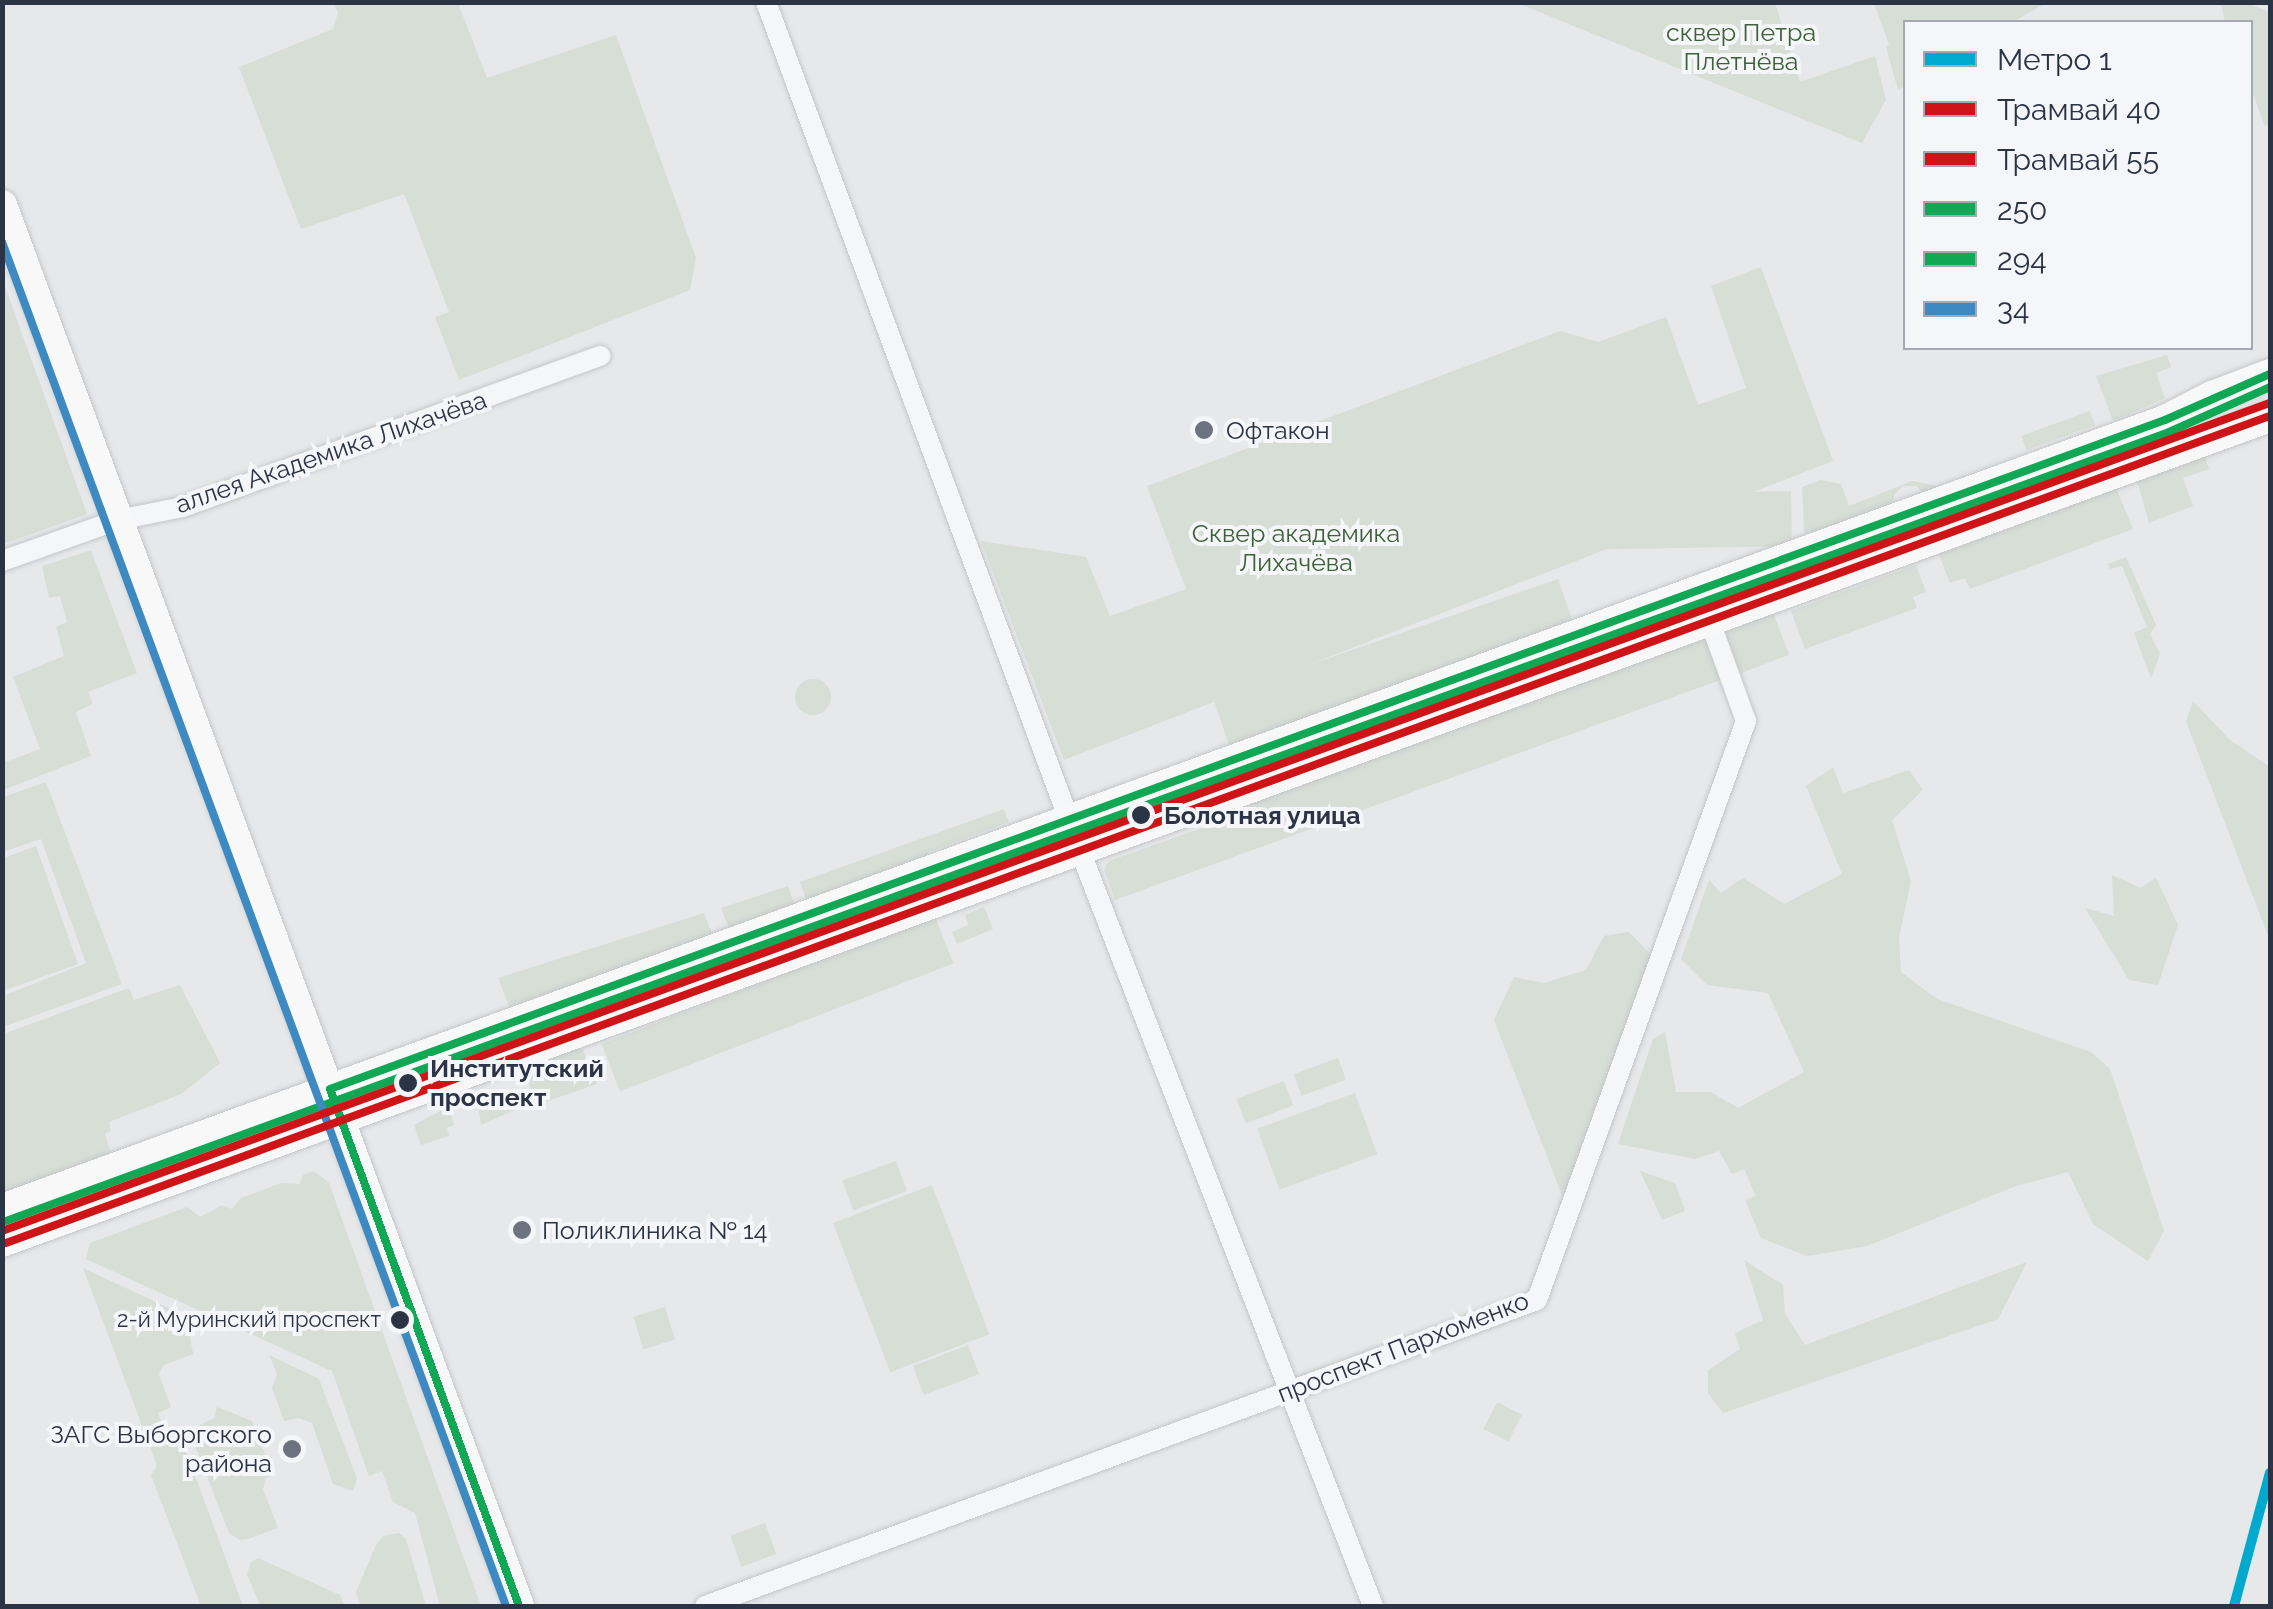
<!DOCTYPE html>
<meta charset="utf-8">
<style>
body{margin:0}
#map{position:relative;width:2273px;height:1609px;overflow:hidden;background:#e6e8ea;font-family:Raleway,sans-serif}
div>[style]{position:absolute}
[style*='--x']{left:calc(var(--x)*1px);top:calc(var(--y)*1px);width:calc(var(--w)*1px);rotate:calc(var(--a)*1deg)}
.green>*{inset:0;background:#d6ded6;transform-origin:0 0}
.round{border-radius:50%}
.roads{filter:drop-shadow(0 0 2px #c4c6c8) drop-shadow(0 0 2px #c4c6c8)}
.street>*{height:20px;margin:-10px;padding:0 10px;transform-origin:10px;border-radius:10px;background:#f5f6f7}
.secondary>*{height:30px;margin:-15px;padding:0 15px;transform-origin:15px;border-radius:15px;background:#f8f8f8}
.bus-1>*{height:8px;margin:-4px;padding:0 4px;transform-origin:4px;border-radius:4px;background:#10a855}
.bus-2>*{height:8px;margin:-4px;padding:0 4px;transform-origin:4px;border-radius:4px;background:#10a855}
.bus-3>*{height:8px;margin:-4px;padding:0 4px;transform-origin:4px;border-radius:4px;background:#3d8ac2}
.tram-1>*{height:8px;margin:-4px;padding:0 4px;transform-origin:4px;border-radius:4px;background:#ce1417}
.tram-2>*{height:8px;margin:-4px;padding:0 4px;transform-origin:4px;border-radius:4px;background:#ce1417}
.metro-1>*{height:10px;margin:-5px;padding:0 5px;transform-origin:5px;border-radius:5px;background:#00a9ce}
.dots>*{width:28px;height:28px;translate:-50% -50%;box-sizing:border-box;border:5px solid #f4f6f9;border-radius:50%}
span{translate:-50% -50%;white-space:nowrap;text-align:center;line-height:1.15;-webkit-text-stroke:8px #f4f6f9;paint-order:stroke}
.bus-label{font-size:22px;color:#2b3445}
.right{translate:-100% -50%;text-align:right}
.park-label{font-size:25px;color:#3f6138}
.poi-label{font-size:25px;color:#2b3445}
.left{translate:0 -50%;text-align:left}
.street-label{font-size:25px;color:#2b3445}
.stop-label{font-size:25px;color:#2b3445;font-weight:700}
.frame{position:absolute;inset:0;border:5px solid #2b3445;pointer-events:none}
.legend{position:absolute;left:1903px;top:20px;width:350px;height:330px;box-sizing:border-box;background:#f4f6f9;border:2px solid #a4a8b1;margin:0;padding:12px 18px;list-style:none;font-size:30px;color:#2b3445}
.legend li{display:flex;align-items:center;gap:20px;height:50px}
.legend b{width:50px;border:2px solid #a4a8b1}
</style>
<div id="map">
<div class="green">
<i style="clip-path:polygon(334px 3px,458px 3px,487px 78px,616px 35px,696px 258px,690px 290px,459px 380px,435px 317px,449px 312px,404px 194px,301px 229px,239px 67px,333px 29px,338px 13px)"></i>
<i style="clip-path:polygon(1517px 3px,1775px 3px,1800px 82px,1875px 56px,1886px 100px,1862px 143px)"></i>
<i style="clip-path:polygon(1874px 3px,2046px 3px,2013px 22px,1906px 22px,1905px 86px,1898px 90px,1886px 47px,1889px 44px)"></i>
<i style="clip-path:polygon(2221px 3px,2246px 3px,2270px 12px,2270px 124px,2265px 126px,2251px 89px,2250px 22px,2225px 22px)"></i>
<i style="clip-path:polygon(1761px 267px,1833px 461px,1064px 760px,981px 541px,1086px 557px,1110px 616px,1186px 589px,1147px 486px,1560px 331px,1598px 342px,1666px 317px,1698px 405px,1746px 388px,1711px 286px)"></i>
<i style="clip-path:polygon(3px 281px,87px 514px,3px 544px,2px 544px)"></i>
<i style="clip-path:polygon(2167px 355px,2171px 367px,2156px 373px,2165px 398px,2113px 421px,2096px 376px)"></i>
<i style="left:2090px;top:411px;width:15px;height:73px;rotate:70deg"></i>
<i style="clip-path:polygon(2205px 457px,2209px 469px,2183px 478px,2193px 506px,2149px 523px,2136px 477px,2184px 459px)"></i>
<i style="clip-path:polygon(1820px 480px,1841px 484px,1849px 506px,1912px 481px,1946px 488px,1925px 495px,1916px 486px,1903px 486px,1894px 495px,1893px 507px,1810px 539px,1804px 531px,1802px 487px)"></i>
<i style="clip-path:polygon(2115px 485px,2133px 529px,1970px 589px,1965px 578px,1950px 583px,1937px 550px)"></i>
<i style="left:1791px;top:491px;width:55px;height:240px;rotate:89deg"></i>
<i style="clip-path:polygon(91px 550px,137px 673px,88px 692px,93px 704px,76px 712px,91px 756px,3px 790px,3px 763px,40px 749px,13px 677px,64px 656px,56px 627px,67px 622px,60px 596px,49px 598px,42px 566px)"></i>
<i style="clip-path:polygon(2126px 557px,2156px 625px,2150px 634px,2160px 654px,2151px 678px,2134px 633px,2147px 627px,2122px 566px,2110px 569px,2108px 564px)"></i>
<i style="clip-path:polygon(1916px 565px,1926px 592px,1913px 597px,1917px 608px,1805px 649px,1791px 611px)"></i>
<i style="left:1558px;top:579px;width:49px;height:365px;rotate:71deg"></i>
<i style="left:1772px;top:610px;width:48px;height:53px;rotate:69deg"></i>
<i style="clip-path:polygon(1707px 634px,1723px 679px,1115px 900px,1104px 870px,1109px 861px,1205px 827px,1203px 818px)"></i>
<i class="round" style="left:795px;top:679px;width:36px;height:36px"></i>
<i style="clip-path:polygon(2193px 701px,2230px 740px,2270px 767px,2270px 941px,2186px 721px)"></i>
<i style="clip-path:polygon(1833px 767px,1843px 793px,1909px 770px,1923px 790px,1892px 820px,1911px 881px,1899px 938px,1901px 972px,1937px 999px,2091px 1052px,2110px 1069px,2164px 1231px,2148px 1261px,2093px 1224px,2068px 1172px,2016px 1186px,1867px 1246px,1807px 1256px,1761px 1238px,1745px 1200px,1756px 1196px,1744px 1169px,1732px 1174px,1719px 1151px,1695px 1159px,1618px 1144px,1653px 1039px,1665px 1032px,1676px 1092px,1711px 1092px,1738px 1108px,1804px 1072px,1768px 993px,1707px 985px,1681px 959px,1709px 880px,1721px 893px,1743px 878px,1784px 904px,1842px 874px,1806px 786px)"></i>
<i style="clip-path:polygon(46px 782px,122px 984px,3px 1027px,3px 996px,86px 963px,41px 839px,3px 852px,3px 797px)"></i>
<i style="clip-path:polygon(1004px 809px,1009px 822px,928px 852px,930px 860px,808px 904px,800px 882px)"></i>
<i style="clip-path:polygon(36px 846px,78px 964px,3px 991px,3px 858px)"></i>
<i style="clip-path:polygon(2112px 875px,2140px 888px,2156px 878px,2178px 925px,2158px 985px,2129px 980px,2085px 908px,2114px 916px)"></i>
<i style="clip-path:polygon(788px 886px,796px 908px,731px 933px,721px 908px)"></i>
<i style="clip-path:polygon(984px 907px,993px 929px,957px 944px,952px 932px,968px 925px,965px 915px)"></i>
<i style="clip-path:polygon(704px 913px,714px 939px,512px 1013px,498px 978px)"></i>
<i style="left:935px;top:916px;width:51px;height:357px;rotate:69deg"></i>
<i style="clip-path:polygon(1629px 932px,1652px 956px,1565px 1203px,1494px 1020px,1514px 977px,1544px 983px,1586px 970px,1604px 936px)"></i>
<i style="clip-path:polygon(180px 985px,220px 1063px,181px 1094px,109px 1122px,111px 1131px,105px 1134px,113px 1160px,3px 1201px,3px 1034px,129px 988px,134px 1000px)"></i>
<i style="clip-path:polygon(581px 1045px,597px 1084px,539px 1104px,525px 1077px,521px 1078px,516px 1071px)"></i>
<i style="left:1338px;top:1058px;width:23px;height:47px;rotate:70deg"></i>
<i style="left:1284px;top:1081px;width:26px;height:51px;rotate:69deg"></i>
<i style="clip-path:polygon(497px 1090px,501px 1097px,510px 1093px,517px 1109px,481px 1125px,477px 1098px)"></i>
<i style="left:1355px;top:1093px;width:65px;height:104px;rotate:70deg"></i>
<i style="clip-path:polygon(448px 1107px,454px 1125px,447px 1128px,449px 1136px,421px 1145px,414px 1125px)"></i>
<i style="left:896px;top:1161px;width:32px;height:57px;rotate:70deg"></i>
<i style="clip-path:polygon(314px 1171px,329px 1183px,481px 1606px,440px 1606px,415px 1513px,393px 1502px,382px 1471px,369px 1476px,332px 1371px,86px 1259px,90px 1243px,187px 1207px,200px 1217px,222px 1205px,232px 1209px,241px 1198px,281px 1183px,300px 1184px,303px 1175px)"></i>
<i style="clip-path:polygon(1640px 1171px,1675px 1183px,1685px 1211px,1662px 1220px)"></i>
<i style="left:932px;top:1185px;width:160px;height:106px;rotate:69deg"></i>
<i style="clip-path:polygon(1744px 1260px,1783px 1285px,1785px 1314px,1805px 1345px,2027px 1262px,1998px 1319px,1723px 1413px,1708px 1393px,1708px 1370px,1740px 1349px,1735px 1333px,1763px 1320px)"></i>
<i style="clip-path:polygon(83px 1268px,186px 1316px,193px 1354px,164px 1365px,159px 1374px,171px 1407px,158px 1413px,164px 1429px,182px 1440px,243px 1606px,201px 1606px,151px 1475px,157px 1466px)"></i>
<i style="left:665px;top:1307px;width:34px;height:33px;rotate:73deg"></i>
<i style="left:968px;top:1345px;width:31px;height:59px;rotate:69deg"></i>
<i style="clip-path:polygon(269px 1355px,319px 1379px,357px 1479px,353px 1491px,333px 1484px,312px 1423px,299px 1418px,284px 1421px,272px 1388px,277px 1374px)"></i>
<i style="left:1497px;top:1402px;width:28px;height:30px;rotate:27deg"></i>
<i style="clip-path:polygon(217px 1407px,252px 1421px,273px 1476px,266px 1478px,263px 1489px,278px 1528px,248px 1539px,240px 1540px,229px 1533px,193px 1440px,196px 1427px,214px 1418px)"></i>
<i style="left:765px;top:1523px;width:33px;height:37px;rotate:70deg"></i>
<i style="clip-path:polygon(399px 1533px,406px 1539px,426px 1606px,361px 1606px,356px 1592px,376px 1545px,383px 1536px)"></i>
<i style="clip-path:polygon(258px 1558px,340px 1595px,345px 1606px,260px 1606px,247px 1574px,251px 1562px)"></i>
</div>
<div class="roads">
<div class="street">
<i style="--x:766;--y:2;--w:935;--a:69.67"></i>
<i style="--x:1091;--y:879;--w:780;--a:68.8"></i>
<i style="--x:2;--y:561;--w:123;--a:-19.5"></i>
<i style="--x:118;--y:520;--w:66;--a:-11.3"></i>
<i style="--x:183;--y:507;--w:444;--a:-19.9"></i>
<i style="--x:705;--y:1606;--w:886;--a:-20.19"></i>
<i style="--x:1537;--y:1300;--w:616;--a:-70.15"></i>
<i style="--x:1746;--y:721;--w:109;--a:-109.9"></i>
</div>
<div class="secondary">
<i style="--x:2;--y:205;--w:1493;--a:69.74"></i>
<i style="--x:2;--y:1209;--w:2302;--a:-20.04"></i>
<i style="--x:2165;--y:420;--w:53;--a:-27.1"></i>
<i style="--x:2212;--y:396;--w:62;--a:-20.8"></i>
<i style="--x:2;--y:1242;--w:2413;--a:-19.99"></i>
</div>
</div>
<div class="bus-1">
<i style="--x:519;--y:1606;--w:550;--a:-110.08"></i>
<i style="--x:330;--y:1089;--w:1953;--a:-20.03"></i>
<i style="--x:2165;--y:420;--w:115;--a:-23.7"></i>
</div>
<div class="bus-2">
<i style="--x:6;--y:1221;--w:2302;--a:-20.04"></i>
<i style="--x:2169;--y:432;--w:111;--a:-24"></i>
</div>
<div class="bus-3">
<i style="--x:2;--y:242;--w:1454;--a:69.72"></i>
</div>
<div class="tram-1">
<i style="--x:2;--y:1231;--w:2414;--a:-20.06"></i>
</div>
<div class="tram-2">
<i style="--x:6;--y:1243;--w:2410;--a:-20.07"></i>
</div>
<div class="metro-1">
<i style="--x:2234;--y:1606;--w:138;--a:-74.9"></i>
</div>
<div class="dots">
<i style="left:1204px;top:430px;background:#6c737f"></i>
<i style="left:1141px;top:815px;background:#2b3445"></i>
<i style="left:408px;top:1083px;background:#2b3445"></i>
<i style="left:522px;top:1230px;background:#6c737f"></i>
<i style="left:400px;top:1320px;background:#2b3445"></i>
<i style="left:292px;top:1449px;background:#6c737f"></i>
</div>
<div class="bus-label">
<span class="right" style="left:381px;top:1320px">2-й Муринский проспект</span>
</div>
<div class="park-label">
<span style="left:1741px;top:47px">сквер Петра<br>Плетнёва</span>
<span style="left:1296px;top:548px">Сквер академика<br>Лихачёва</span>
</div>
<div class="poi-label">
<span class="left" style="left:1226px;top:430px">Офтакон</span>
<span class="left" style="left:542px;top:1230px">Поликлиника № 14</span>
<span class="right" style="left:272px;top:1449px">ЗАГС Выборгского<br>района</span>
</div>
<div class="street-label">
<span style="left:331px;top:452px;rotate:-19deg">аллея Академика Лихачёва</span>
<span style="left:1403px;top:1347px;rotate:-21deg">проспект Пархоменко</span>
</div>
<div class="stop-label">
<span class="left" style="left:1164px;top:815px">Болотная улица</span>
<span class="left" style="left:430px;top:1083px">Институтский<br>проспект</span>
</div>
<div class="frame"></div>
<ul class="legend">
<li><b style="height:12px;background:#00a9ce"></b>Метро 1</li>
<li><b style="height:12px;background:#ce1417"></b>Трамвай 40</li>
<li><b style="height:12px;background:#ce1417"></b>Трамвай 55</li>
<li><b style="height:12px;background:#10a855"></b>250</li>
<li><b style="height:12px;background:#10a855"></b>294</li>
<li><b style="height:12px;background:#3d8ac2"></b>34</li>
</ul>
</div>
